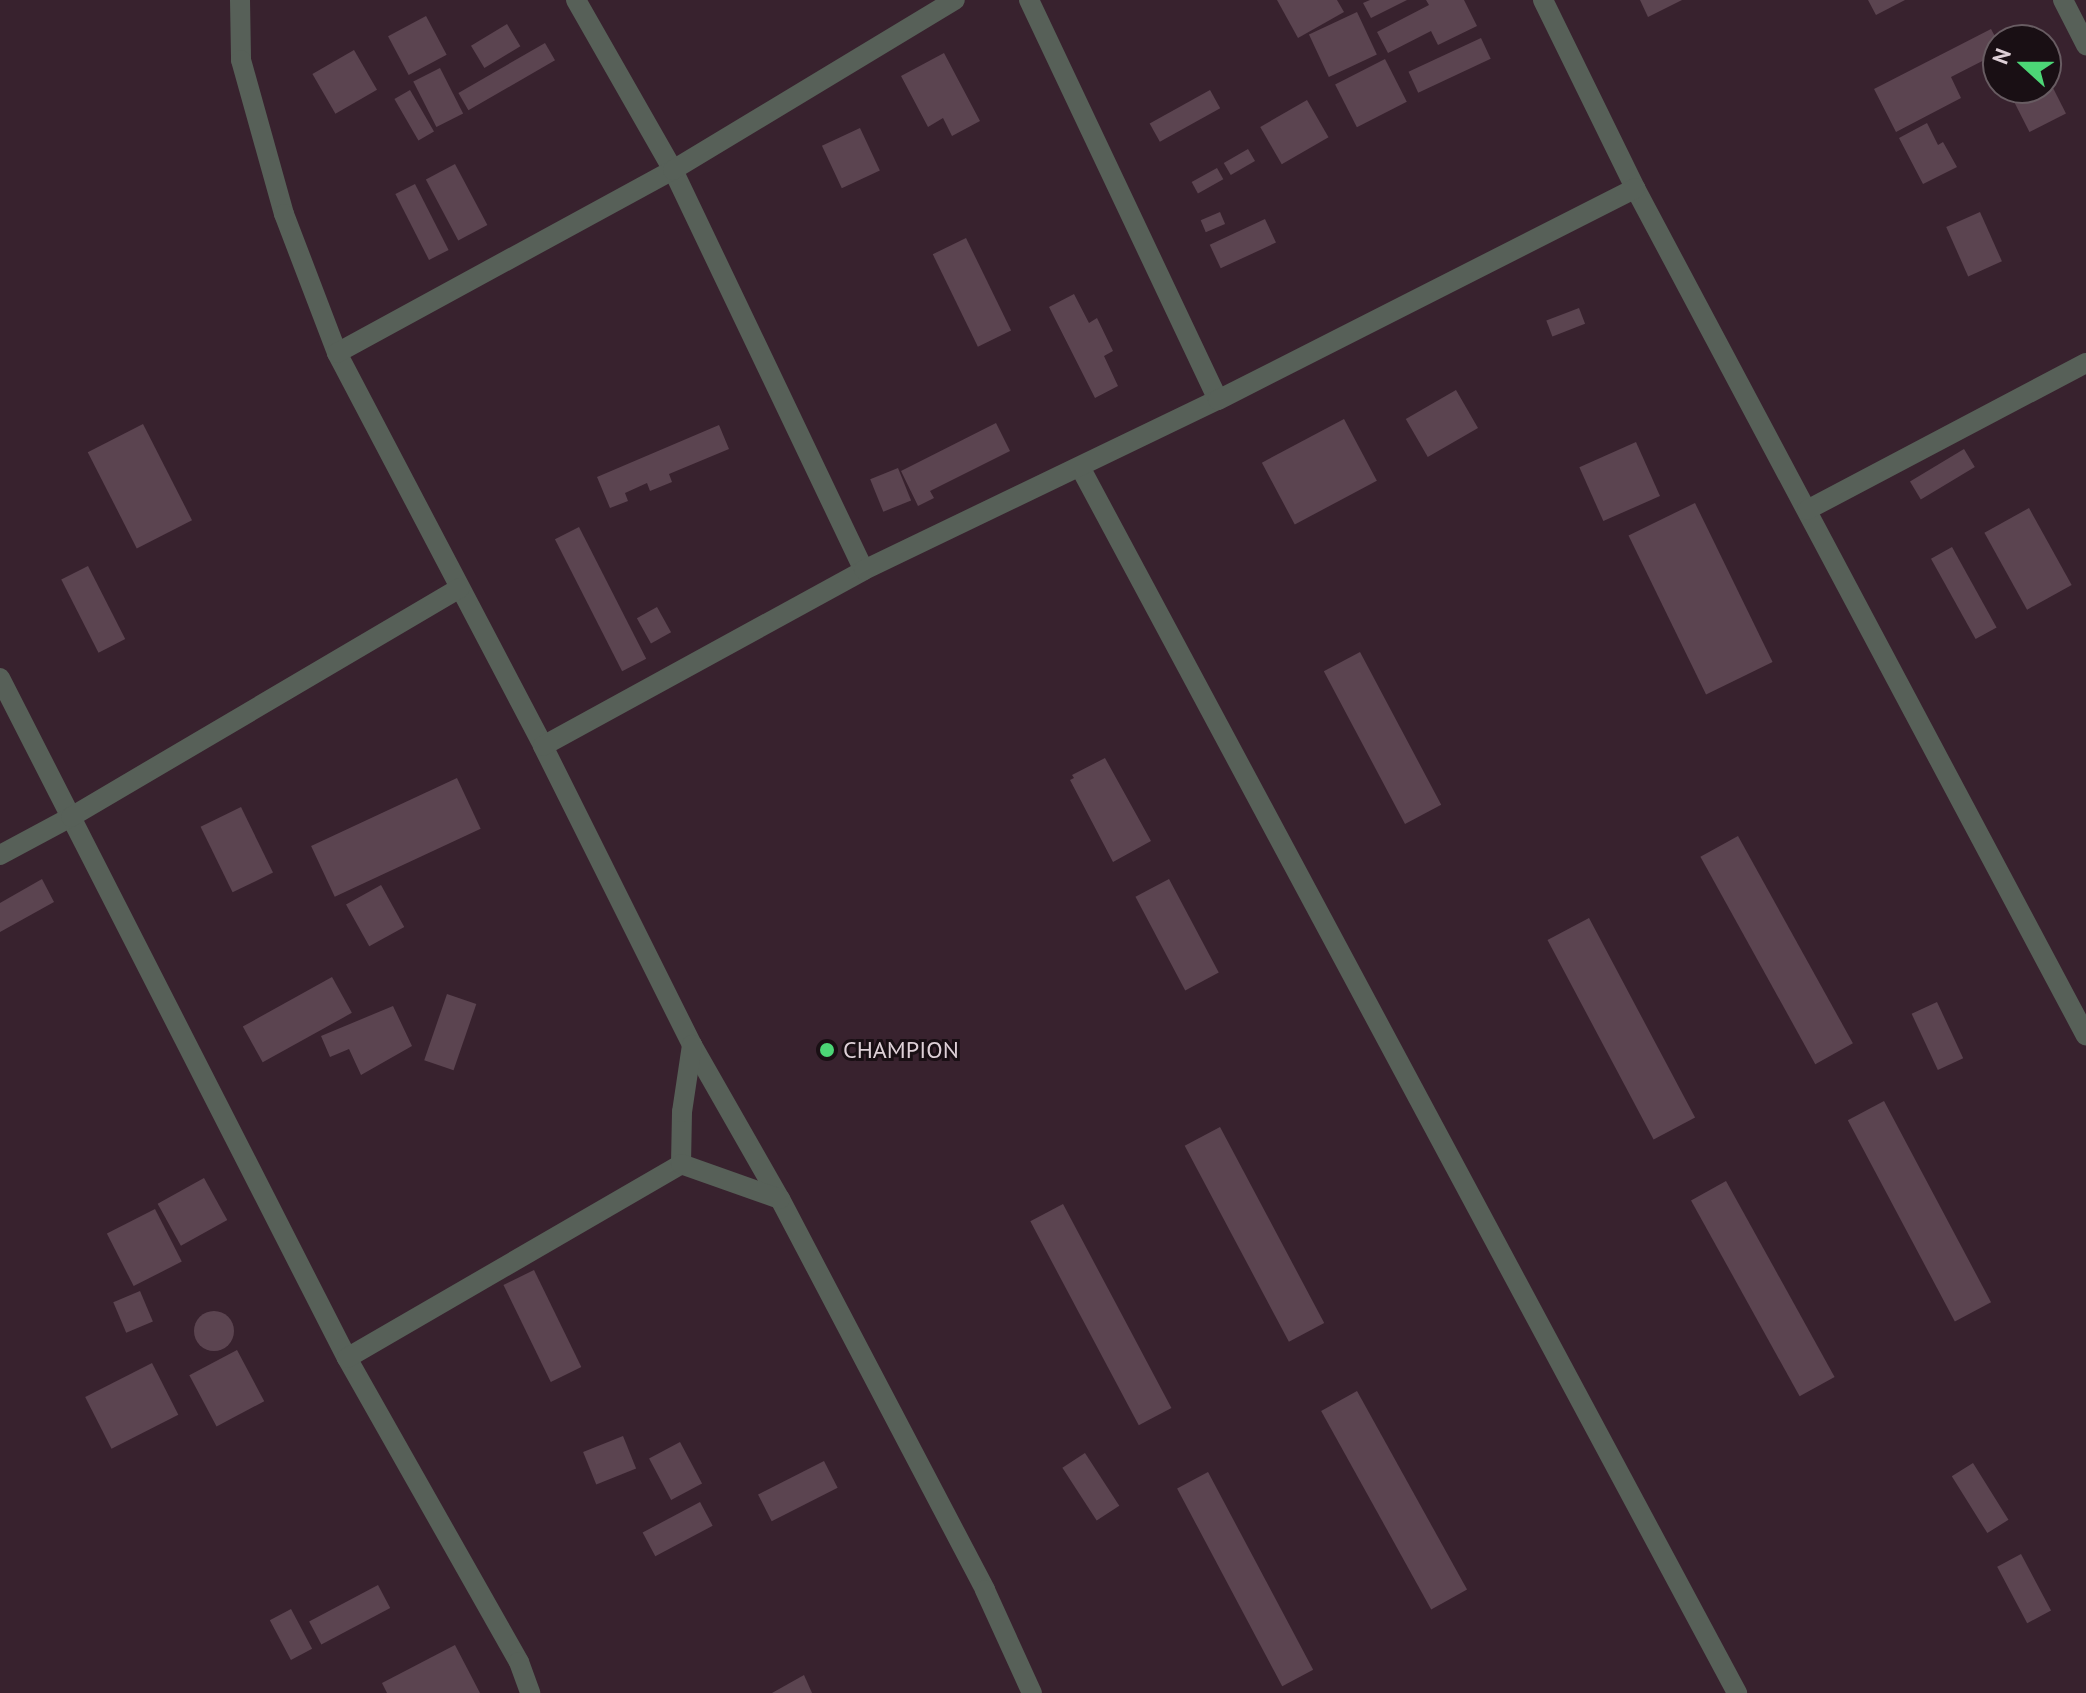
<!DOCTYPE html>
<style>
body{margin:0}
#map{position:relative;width:2086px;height:1693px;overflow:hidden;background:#38222e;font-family:"PT Sans",sans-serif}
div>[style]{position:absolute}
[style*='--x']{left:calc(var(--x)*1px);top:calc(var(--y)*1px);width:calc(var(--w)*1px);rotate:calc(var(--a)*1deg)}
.building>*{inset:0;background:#5b4450;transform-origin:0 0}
.round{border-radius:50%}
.minor>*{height:20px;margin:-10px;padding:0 10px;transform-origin:10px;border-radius:10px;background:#576058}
.dots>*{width:22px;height:22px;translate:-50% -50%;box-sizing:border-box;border:4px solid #190f14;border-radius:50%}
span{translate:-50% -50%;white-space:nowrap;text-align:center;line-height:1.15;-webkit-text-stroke:6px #190f14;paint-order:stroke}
.poi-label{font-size:24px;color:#ded0d7}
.left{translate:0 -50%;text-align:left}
.north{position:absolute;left:1982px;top:24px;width:80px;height:80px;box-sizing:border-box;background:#190f14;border:2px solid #685c62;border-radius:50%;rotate:291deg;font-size:22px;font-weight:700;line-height:32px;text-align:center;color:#ded0d7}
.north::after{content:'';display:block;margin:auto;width:28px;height:36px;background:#4cd676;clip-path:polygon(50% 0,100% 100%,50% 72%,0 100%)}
</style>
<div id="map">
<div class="building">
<i style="clip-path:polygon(1277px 0,1337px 0,1344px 12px,1298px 38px)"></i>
<i style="clip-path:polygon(1370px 0,1407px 0,1371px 18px,1363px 3px)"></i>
<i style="clip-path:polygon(1426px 0,1464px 0,1477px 26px,1438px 45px,1431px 31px,1388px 53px,1377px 32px,1429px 5px)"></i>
<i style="clip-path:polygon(1640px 0,1682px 0,1648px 17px)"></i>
<i style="clip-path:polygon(1868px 0,1905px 0,1876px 15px)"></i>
<i style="left:1357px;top:12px;width:47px;height:53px;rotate:65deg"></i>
<i style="left:426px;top:16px;width:44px;height:43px;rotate:62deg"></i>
<i style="left:507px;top:24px;width:26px;height:42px;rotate:59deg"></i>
<i style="clip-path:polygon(1991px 29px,1998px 42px,1998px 53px,1951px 77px,1961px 98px,1896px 132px,1874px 89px)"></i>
<i style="left:1481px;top:38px;width:23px;height:80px;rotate:65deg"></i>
<i style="left:545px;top:43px;width:20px;height:100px;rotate:60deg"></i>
<i style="left:354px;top:50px;width:46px;height:48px;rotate:60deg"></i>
<i style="clip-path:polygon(944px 53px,980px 121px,952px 136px,943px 118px,928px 127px,901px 76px)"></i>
<i style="left:1385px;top:59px;width:48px;height:56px;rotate:63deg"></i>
<i style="left:440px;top:68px;width:51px;height:30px;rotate:63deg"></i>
<i style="left:2051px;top:84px;width:33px;height:41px;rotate:63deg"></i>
<i style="left:410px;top:90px;width:48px;height:18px;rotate:60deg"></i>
<i style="left:1210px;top:90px;width:21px;height:69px;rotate:61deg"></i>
<i style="left:1307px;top:100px;width:43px;height:54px;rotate:60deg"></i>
<i style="clip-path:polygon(1927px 123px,1938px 145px,1943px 142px,1957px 167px,1923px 184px,1899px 138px)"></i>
<i style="left:860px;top:128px;width:47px;height:42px;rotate:65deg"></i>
<i style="left:1248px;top:149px;width:14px;height:28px;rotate:60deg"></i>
<i style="left:455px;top:164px;width:69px;height:33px;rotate:62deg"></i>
<i style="left:1217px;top:168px;width:13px;height:29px;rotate:61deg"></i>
<i style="left:415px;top:184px;width:74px;height:22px;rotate:63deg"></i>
<i style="left:1220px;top:212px;width:13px;height:21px;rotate:67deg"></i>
<i style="left:1980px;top:212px;width:54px;height:37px;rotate:66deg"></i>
<i style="left:1265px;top:219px;width:26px;height:61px;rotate:65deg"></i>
<i style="left:966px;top:238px;width:103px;height:37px;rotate:64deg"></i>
<i style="clip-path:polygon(1074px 294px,1089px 323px,1097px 318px,1113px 351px,1104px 356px,1118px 386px,1095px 398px,1049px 307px)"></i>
<i style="left:1579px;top:308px;width:17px;height:35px;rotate:69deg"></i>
<i style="left:1456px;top:390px;width:44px;height:58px;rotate:60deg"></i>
<i style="left:1344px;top:419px;width:70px;height:93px;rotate:62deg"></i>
<i style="clip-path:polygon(996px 423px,1010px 451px,930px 491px,934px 498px,918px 506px,901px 471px)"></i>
<i style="left:143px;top:424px;width:108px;height:62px;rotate:63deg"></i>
<i style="clip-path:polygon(719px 425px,729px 449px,669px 474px,672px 482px,650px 491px,647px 483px,625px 493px,628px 501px,610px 508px,597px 477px)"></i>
<i style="left:1636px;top:442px;width:59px;height:62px;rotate:66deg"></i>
<i style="left:1964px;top:449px;width:21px;height:63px;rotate:59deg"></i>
<i style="left:898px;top:468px;width:35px;height:30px;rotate:68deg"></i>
<i style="left:1695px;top:503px;width:177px;height:74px;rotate:64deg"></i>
<i style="left:2029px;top:508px;width:88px;height:51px;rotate:61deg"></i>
<i style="left:579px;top:527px;width:148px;height:27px;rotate:63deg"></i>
<i style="left:1952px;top:547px;width:92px;height:24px;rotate:61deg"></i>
<i style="left:88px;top:566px;width:82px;height:30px;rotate:63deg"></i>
<i style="left:657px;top:607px;width:29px;height:23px;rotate:61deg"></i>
<i style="left:1360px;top:652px;width:173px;height:41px;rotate:62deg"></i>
<i style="clip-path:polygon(1105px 758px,1151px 841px,1113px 862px,1070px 780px,1074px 778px,1072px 775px)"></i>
<i style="left:457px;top:778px;width:56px;height:161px;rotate:65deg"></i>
<i style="left:241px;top:807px;width:73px;height:45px;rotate:64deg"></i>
<i style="left:1738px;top:836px;width:237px;height:43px;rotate:61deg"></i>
<i style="clip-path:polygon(42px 879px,54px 902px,0 932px,0 903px)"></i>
<i style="left:1169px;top:879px;width:106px;height:38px;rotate:62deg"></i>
<i style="left:381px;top:885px;width:48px;height:40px;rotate:61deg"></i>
<i style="left:1589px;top:918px;width:226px;height:47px;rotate:62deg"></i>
<i style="left:332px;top:977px;width:41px;height:102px;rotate:61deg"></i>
<i style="left:447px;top:994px;width:31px;height:70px;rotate:19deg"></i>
<i style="left:1937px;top:1002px;width:62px;height:28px;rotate:65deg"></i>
<i style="clip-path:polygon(393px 1006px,412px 1046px,361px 1075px,349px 1049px,330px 1057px,321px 1036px)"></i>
<i style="left:1884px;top:1101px;width:228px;height:41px;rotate:62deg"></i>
<i style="left:1220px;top:1127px;width:222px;height:40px;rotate:62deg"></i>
<i style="left:204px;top:1178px;width:48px;height:53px;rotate:61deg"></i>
<i style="left:1726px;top:1181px;width:224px;height:40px;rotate:61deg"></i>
<i style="left:1063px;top:1204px;width:231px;height:37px;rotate:62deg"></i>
<i style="left:155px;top:1209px;width:59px;height:54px;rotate:63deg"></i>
<i style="left:534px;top:1270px;width:108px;height:34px;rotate:64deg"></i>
<i style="left:140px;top:1291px;width:33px;height:29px;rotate:67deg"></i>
<i class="round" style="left:194px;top:1311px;width:40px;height:40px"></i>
<i style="left:237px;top:1350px;width:58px;height:54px;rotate:62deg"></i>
<i style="left:152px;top:1363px;width:58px;height:75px;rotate:63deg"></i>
<i style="left:1357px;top:1391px;width:227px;height:41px;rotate:61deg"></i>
<i style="left:623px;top:1436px;width:35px;height:43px;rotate:68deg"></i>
<i style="left:680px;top:1442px;width:47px;height:35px;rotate:62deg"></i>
<i style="left:1085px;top:1453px;width:63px;height:27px;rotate:57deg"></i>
<i style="left:824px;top:1461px;width:30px;height:74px;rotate:63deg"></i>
<i style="left:1973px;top:1463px;width:67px;height:25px;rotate:58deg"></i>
<i style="left:1208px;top:1472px;width:224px;height:35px;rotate:62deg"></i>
<i style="left:700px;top:1502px;width:27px;height:65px;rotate:62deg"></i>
<i style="left:2021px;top:1554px;width:64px;height:27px;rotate:62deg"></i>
<i style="left:378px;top:1585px;width:26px;height:78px;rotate:62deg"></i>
<i style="left:291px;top:1609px;width:45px;height:24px;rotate:62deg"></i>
<i style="clip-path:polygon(455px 1645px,480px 1693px,387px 1693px,382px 1683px)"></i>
<i style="clip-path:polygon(804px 1675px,812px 1693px,772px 1693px)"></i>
</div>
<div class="minor">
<i style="--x:240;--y:0;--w:60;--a:89"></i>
<i style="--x:241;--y:60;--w:160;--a:74.4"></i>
<i style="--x:284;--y:214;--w:149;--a:69.1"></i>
<i style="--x:337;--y:353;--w:444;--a:62.3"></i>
<i style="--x:543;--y:746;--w:334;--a:63.5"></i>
<i style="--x:692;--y:1045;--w:177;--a:60.3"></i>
<i style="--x:780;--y:1199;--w:441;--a:62.3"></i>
<i style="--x:985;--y:1590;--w:113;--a:65.5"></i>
<i style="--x:576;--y:0;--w:196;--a:60.3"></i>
<i style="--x:673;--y:170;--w:443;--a:64.5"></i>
<i style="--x:1029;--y:0;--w:442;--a:64.7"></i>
<i style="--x:1543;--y:0;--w:209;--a:63.9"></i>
<i style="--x:1635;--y:188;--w:960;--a:61.99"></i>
<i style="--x:2063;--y:0;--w:51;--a:62.9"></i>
<i style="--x:337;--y:353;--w:383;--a:-28.6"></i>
<i style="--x:673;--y:170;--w:329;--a:-31.1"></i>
<i style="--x:1080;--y:467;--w:1391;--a:61.81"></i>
<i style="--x:1807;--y:510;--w:315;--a:-27.8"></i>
<i style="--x:0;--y:678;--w:763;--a:62.97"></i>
<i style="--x:347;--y:1358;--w:349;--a:60.5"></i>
<i style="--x:519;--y:1662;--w:33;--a:70"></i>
<i style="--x:543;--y:746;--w:366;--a:-28.7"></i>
<i style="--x:864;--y:570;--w:393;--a:-25.7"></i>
<i style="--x:1218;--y:400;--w:468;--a:-26.9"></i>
<i style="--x:0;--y:855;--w:81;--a:-28.2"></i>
<i style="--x:71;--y:817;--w:451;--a:-30.5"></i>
<i style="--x:681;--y:1164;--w:52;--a:-88.9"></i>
<i style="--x:682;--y:1112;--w:68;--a:-81.5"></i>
<i style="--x:347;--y:1358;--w:386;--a:-30.1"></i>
<i style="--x:681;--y:1164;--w:105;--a:19.5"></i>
</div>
<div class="dots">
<i style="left:827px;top:1050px;background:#4cd676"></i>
</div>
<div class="poi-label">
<span class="left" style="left:843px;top:1050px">CHAMPION</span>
</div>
<div class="north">N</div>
</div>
